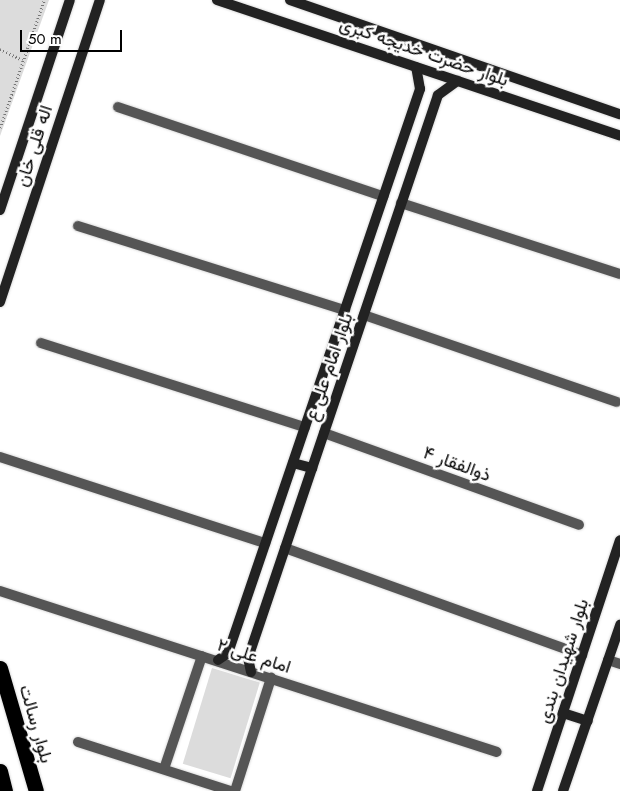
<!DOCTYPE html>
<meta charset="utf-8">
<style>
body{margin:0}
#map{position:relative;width:620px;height:791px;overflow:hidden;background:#fff;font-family:Jost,Vazirmatn,sans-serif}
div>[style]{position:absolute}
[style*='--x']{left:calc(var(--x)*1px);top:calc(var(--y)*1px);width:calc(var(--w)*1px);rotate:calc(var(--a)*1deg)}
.green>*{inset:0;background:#dcdcdc;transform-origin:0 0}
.path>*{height:2.5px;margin-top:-1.25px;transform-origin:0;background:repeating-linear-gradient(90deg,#777 0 1px,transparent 0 3.5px)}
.roads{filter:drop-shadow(0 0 1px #dbdbdb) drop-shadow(0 0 1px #dbdbdb)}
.street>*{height:10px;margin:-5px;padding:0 5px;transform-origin:5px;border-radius:5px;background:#555}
.secondary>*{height:10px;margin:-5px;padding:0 5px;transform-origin:5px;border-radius:5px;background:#222}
.highway>*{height:15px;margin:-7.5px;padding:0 7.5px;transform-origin:7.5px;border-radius:7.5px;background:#000}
span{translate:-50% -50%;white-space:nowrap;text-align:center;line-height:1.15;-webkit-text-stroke:5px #fff;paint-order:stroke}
.street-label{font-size:18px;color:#000}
.scale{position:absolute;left:20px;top:30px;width:102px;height:22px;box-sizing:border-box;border:2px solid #000;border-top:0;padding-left:6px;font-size:15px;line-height:18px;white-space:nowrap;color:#000;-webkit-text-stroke:4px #fff;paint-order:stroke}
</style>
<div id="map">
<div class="green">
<i style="clip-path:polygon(0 0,49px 0,0 136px)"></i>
<i style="left:212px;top:668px;width:50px;height:100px;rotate:17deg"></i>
</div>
<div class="path">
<i style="--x:0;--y:49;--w:25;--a:26"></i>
<i style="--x:0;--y:128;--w:135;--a:-71"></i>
</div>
<div class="roads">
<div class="street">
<i style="--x:118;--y:107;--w:280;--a:18.6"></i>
<i style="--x:401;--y:203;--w:230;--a:18"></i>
<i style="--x:78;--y:226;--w:280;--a:17.5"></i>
<i style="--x:364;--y:315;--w:267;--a:19"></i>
<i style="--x:41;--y:343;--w:277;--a:17.7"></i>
<i style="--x:324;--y:433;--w:271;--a:19.8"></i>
<i style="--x:0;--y:457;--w:279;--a:18"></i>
<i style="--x:285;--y:548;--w:316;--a:19.8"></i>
<i style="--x:0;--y:591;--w:522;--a:17.95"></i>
<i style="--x:608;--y:660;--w:13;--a:18"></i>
<i style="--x:78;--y:742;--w:161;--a:17.8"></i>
<i style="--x:164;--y:769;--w:119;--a:-71.4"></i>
<i style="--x:235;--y:791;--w:119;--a:-72.3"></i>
</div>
<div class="secondary">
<i style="--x:217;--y:0;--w:425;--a:18.6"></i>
<i style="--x:290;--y:0;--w:349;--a:19.1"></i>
<i style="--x:0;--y:210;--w:221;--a:-71.6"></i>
<i style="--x:0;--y:302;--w:318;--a:-71.7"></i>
<i style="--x:293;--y:463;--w:20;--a:15"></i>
<i style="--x:218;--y:660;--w:12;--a:-35"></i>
<i style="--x:228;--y:653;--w:596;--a:-71.2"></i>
<i style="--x:420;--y:89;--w:22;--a:-100"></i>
<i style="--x:251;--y:672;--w:14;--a:-102"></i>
<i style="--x:248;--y:658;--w:594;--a:-71.35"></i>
<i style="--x:438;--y:95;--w:24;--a:-36"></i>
<i style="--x:563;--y:713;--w:26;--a:18"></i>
<i style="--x:537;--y:791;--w:264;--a:-71.7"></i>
<i style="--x:563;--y:791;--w:176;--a:-71"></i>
</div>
<div class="highway">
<i style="--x:0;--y:668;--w:128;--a:73.7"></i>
<i style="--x:0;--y:771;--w:21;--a:76"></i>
</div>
</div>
<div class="street-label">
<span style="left:424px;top:52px;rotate:19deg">بلوار حضرت خدیجه کبری</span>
<span style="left:34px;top:146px;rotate:-72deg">اله قلی خان</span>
<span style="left:329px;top:367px;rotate:-71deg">بلوار امام علی ع</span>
<span style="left:457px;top:464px;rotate:20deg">ذوالفقار ۴</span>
<span style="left:254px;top:656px;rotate:18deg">امام علی ۲</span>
<span style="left:563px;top:661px;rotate:-72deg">بلوار شهیدان بندی</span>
<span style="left:36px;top:724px;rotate:74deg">بلوار رسالت</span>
</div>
<div class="scale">50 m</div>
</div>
